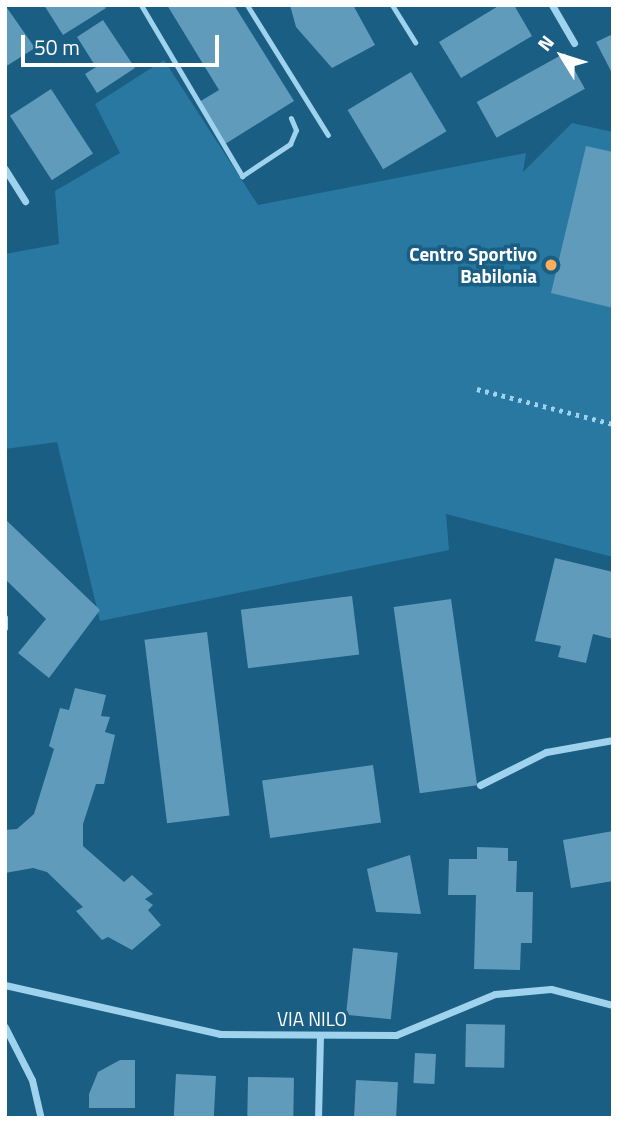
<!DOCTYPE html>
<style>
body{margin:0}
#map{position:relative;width:618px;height:1123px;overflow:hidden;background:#1a5e84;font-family:"Titillium Web",sans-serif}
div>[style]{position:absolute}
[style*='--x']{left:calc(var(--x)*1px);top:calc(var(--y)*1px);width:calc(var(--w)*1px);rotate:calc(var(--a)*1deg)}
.green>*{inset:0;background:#2878a1}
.building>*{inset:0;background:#609bbb;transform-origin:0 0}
.path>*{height:4.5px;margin-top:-2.25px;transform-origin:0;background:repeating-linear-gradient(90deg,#9fd2ec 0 3.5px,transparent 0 8.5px)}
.lane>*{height:5px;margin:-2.5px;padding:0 2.5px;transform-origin:2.5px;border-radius:2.5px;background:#9fd2ec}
.street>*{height:7px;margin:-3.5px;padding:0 3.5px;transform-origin:3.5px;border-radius:3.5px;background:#9fd2ec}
.dots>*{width:19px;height:19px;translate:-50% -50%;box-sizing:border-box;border:4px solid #1a5e84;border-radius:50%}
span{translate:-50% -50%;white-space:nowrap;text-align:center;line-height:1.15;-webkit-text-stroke:7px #1a5e84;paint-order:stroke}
.poi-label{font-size:19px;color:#fff;font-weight:700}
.right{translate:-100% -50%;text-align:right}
.street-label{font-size:19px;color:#fff}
.frame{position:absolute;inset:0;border:7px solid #fff;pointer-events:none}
.north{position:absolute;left:527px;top:21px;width:70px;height:70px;-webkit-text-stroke:5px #1a5e84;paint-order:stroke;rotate:308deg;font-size:19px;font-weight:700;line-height:28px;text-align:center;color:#fff}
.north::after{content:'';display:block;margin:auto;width:24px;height:32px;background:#fff;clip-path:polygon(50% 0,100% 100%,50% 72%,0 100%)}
.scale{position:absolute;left:21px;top:35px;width:198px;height:32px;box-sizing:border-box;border:4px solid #fff;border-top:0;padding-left:9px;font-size:21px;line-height:24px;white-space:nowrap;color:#fff;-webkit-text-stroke:5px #1a5e84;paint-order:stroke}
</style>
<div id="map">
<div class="green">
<i style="clip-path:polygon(164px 60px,258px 205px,526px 153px,523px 172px,572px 123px,613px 132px,613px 557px,446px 514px,449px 550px,100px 621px,57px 442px,5px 449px,5px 254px,59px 244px,55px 191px,120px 153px,95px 104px)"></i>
</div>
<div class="building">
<i style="clip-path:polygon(5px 5px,35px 48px,5px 67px)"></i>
<i style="clip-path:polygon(44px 5px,104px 5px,106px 8px,63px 35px)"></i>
<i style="clip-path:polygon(167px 5px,234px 5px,294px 101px,225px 144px,199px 102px,219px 90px)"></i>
<i style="clip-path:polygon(290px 5px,353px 5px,375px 45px,332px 68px,296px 27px)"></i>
<i style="clip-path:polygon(500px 5px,514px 5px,532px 36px,461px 78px,439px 42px)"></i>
<i style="clip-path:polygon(103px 20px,135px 68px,97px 93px,85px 74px,96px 67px,77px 37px)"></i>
<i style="clip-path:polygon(613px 34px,613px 75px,596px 42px)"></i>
<i style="left:565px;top:53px;width:41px;height:101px;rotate:61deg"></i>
<i style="left:411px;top:72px;width:69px;height:74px;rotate:59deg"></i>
<i style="left:51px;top:89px;width:77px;height:49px;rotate:57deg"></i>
<i style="clip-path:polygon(586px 146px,613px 152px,613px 308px,551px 293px)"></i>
<i style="clip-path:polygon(5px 519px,100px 610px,49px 678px,18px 653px,46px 619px,5px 579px)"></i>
<i style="clip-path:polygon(555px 558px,613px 572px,613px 639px,593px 634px,586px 663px,558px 657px,561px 646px,535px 641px)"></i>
<i style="left:352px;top:596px;width:59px;height:112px;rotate:83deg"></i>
<i style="left:451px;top:599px;width:188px;height:58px;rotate:82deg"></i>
<i style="left:207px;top:632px;width:185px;height:63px;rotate:83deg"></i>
<i style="clip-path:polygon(75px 688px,106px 695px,101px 716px,110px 717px,105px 732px,115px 735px,104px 784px,96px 784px,83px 824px,83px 846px,124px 882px,132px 875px,153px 894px,145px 899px,153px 905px,148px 910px,161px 925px,132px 950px,108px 937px,102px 940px,76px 911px,83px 907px,47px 872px,33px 868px,5px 873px,5px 830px,17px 829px,34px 814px,54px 749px,49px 746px,60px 708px,69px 710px)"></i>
<i style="left:373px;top:765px;width:58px;height:112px;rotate:82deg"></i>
<i style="clip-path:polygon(613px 831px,613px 881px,571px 888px,563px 840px)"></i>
<i style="clip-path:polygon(477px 847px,508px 848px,508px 861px,517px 861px,516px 892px,533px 892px,532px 943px,521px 943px,520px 970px,474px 969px,476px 895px,448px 895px,449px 859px,477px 859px)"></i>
<i style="clip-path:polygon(410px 855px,421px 914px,376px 912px,367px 869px)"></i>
<i style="left:353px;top:948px;width:45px;height:67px;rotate:6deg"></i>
<i style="left:466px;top:1024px;width:39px;height:43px;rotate:1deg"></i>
<i style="left:415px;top:1053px;width:21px;height:30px;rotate:3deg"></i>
<i style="clip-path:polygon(120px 1060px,135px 1060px,135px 1108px,89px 1108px,89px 1094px,98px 1072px)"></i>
<i style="left:176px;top:1074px;width:40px;height:44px;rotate:3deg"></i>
<i style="left:248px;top:1077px;width:46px;height:41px;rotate:1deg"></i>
<i style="left:356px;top:1080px;width:42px;height:38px;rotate:3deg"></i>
</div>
<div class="path">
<i style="--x:477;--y:389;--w:140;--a:14.4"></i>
</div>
<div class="lane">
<i style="--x:141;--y:5;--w:199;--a:59.4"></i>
<i style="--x:242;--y:176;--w:58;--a:-33.7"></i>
<i style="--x:290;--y:144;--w:15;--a:-67"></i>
<i style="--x:296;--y:130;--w:13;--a:-113"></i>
<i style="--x:247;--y:5;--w:153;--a:58.1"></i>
<i style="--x:392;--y:5;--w:44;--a:58.1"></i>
<i style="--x:5;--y:617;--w:11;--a:90"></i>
</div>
<div class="street">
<i style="--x:552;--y:5;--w:44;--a:59.9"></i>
<i style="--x:5;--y:169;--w:38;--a:58"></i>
<i style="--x:480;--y:785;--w:74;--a:-26.6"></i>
<i style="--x:546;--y:752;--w:68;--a:-10.2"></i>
<i style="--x:5;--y:985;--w:221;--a:12.8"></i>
<i style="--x:220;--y:1034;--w:176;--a:0.3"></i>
<i style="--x:396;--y:1035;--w:107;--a:-22.5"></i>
<i style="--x:495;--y:994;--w:56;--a:-5.1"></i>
<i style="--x:551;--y:989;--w:64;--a:14.5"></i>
<i style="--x:5;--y:1027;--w:59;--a:63"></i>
<i style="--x:32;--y:1080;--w:39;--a:77"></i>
<i style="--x:318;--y:1118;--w:83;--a:-88.6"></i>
</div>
<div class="dots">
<i style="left:551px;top:265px;background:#fead5b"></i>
</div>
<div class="poi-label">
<span class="right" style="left:537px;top:265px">Centro Sportivo<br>Babilonia</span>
</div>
<div class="street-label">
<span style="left:312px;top:1019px">VIA NILO</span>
</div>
<div class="frame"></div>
<div class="north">N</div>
<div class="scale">50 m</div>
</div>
